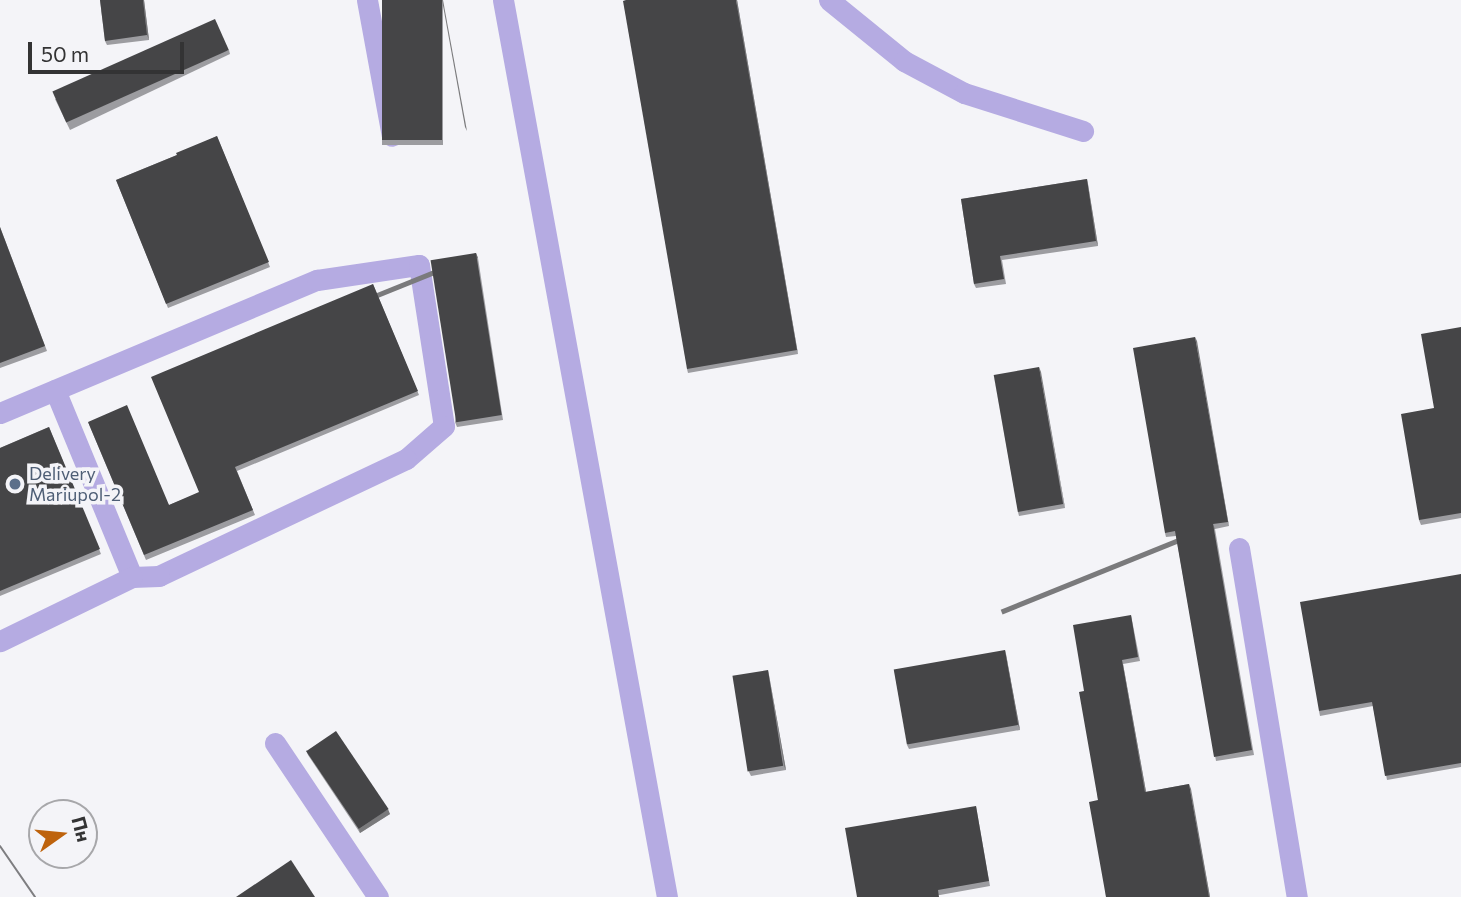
<!DOCTYPE html>
<meta charset="utf-8">
<style>
body{margin:0}
#map{position:relative;width:1461px;height:897px;overflow:hidden;background:#f4f4f8;font-family:Commissioner,sans-serif}
div>[style]{position:absolute}
[style*='--x']{left:calc(var(--x)*1px);top:calc(var(--y)*1px);width:calc(var(--w)*1px);rotate:calc(var(--a)*1deg)}
.minor>*{height:21px;margin:-10.5px;padding:0 10.5px;transform-origin:10.5px;border-radius:10.5px;background:#b5abe2}
.tram>*{height:2px;margin:-1px;padding:0 1px;transform-origin:1px;border-radius:1px;background:#7e7e81}
.wall>*{inset:0;background:#9c9ca0;transform-origin:0 0}
.shaded-wall>*{inset:0;background:#7a7a7c;transform-origin:0 0}
.building>*{inset:0;background:#454547;transform-origin:0 0}
.dots>*{width:19px;height:19px;translate:-50% -50%;box-sizing:border-box;border:4px solid #f4f4f8;border-radius:50%}
span{translate:-50% -50%;white-space:nowrap;text-align:center;line-height:1.15;-webkit-text-stroke:7px #f4f4f8;paint-order:stroke}
.service-label{font-size:18px;color:#4e5e75}
.left{translate:0 -50%;text-align:left}
.north{position:absolute;left:28px;top:799px;width:70px;height:70px;box-sizing:border-box;background:#f4f4f8;border:2px solid #a7a7aa;border-radius:50%;rotate:75deg;font-size:19px;font-weight:700;line-height:28px;text-align:center;color:#333334}
.north::after{content:'';display:block;margin:auto;width:24px;height:32px;background:#be630d;clip-path:polygon(50% 0,100% 100%,50% 72%,0 100%)}
.scale{position:absolute;left:28px;top:42px;width:156px;height:32px;box-sizing:border-box;border:4px solid #333334;border-top:0;padding-left:9px;font-size:21px;line-height:24px;white-space:nowrap;color:#333334;-webkit-text-stroke:5px #f4f4f8;paint-order:stroke}
</style>
<div id="map">
<div class="minor">
<i style="--x:367;--y:0;--w:138;--a:79.6"></i>
<i style="--x:503;--y:0;--w:912;--a:79.64"></i>
<i style="--x:829;--y:0;--w:97;--a:39.1"></i>
<i style="--x:904;--y:61;--w:68;--a:28.1"></i>
<i style="--x:964;--y:93;--w:125;--a:17.7"></i>
<i style="--x:55;--y:390;--w:202;--a:67.6"></i>
<i style="--x:0;--y:413;--w:344;--a:-22.8"></i>
<i style="--x:317;--y:280;--w:103;--a:-8.4"></i>
<i style="--x:419;--y:265;--w:163;--a:81.2"></i>
<i style="--x:444;--y:426;--w:50;--a:139"></i>
<i style="--x:406;--y:459;--w:273;--a:154.7"></i>
<i style="--x:159;--y:576;--w:27;--a:178"></i>
<i style="--x:132;--y:577;--w:147;--a:154.1"></i>
<i style="--x:1239;--y:548;--w:354;--a:80.6"></i>
<i style="--x:275;--y:743;--w:185;--a:56.2"></i>
</div>
<div class="tram">
<i style="--x:0;--y:846;--w:62;--a:55.5"></i>
</div>
<div class="wall">
<i style="clip-path:polygon(100px 0,144px 0,149px 40px,107px 45px,105px 41px)"></i>
<i style="left:382px;top:0;width:61px;height:145px"></i>
<i style="clip-path:polygon(737px 0,798px 354px,688px 373px,687px 369px)"></i>
<i style="clip-path:polygon(229px 50px,230px 54px,70px 130px,55px 99px)"></i>
<i style="clip-path:polygon(217px 136px,270px 267px,168px 308px,116px 180px,177px 155px)"></i>
<i style="clip-path:polygon(1087px 179px,1098px 246px,1002px 260px,1006px 284px,976px 288px,974px 284px,961px 199px)"></i>
<i style="clip-path:polygon(0 227px,47px 351px,0 368px)"></i>
<i style="clip-path:polygon(476px 253px,478px 258px,503px 420px,457px 427px,455px 422px)"></i>
<i style="clip-path:polygon(373px 284px,419px 395px,237px 471px,255px 515px,146px 560px,88px 422px,169px 505px,199px 493px)"></i>
<i style="clip-path:polygon(1461px 327px,1461px 518px,1421px 525px,1419px 520px,1434px 408px)"></i>
<i style="clip-path:polygon(1195px 337px,1229px 526px,1215px 529px,1254px 755px,1216px 761px,1176px 536px,1166px 537px,1165px 533px)"></i>
<i style="clip-path:polygon(1039px 367px,1065px 508px,1019px 516px,1018px 512px)"></i>
<i style="clip-path:polygon(49px 427px,101px 554px,0 596px,0 448px)"></i>
<i style="clip-path:polygon(1461px 574px,1461px 767px,1387px 780px,1373px 706px,1320px 716px,1319px 711px)"></i>
<i style="clip-path:polygon(1131px 615px,1140px 661px,1123px 664px,1146px 792px,1189px 784px,1210px 897px,1106px 897px,1098px 800px,1084px 691px)"></i>
<i style="clip-path:polygon(1005px 650px,1020px 730px,909px 749px,907px 745px)"></i>
<i style="clip-path:polygon(768px 670px,786px 770px,751px 776px,749px 772px)"></i>
<i style="clip-path:polygon(306px 750px,390px 814px,360px 833px,308px 755px)"></i>
<i style="clip-path:polygon(976px 806px,990px 886px,940px 895px,857px 897px)"></i>
</div>
<div class="shaded-wall">
<i style="clip-path:polygon(143px 0,144px 0,149px 40px,147px 35px)"></i>
<i style="clip-path:polygon(442px 0,443px 0,467px 131px,465px 127px)"></i>
<i style="clip-path:polygon(736px 0,737px 0,798px 354px,797px 350px)"></i>
<i style="clip-path:polygon(1087px 179px,1088px 184px,1098px 246px,1096px 241px)"></i>
<i style="left:476px;top:253px;width:5px;height:164px;rotate:68deg"></i>
<i style="clip-path:polygon(1195px 337px,1197px 341px,1229px 526px,1228px 522px)"></i>
<i style="clip-path:polygon(1039px 367px,1041px 372px,1065px 508px,1064px 504px)"></i>
<i style="left:1213px;top:524px;width:5px;height:229px;rotate:68deg"></i>
<i style="clip-path:polygon(1005px 650px,1006px 654px,1020px 730px,1018px 725px)"></i>
<i style="clip-path:polygon(1122px 660px,1123px 664px,1147px 797px,1145px 792px)"></i>
<i style="clip-path:polygon(768px 670px,769px 675px,786px 770px,784px 766px)"></i>
<i style="clip-path:polygon(1189px 784px,1191px 789px,1210px 897px,1209px 897px)"></i>
<i style="clip-path:polygon(388px 809px,390px 814px,360px 833px,359px 829px)"></i>
</div>
<div class="building">
<i style="clip-path:polygon(100px 0,143px 0,147px 35px,105px 41px)"></i>
<i style="left:382px;top:0;width:60px;height:140px"></i>
<i style="clip-path:polygon(626px 0,736px 0,797px 350px,687px 369px,623px 1px)"></i>
<i style="left:215px;top:19px;width:34px;height:178px;rotate:66deg"></i>
<i style="clip-path:polygon(217px 136px,269px 262px,166px 304px,116px 180px,177px 155px,176px 153px)"></i>
<i style="clip-path:polygon(1087px 179px,1096px 241px,1000px 256px,1004px 279px,974px 284px,961px 199px)"></i>
<i style="clip-path:polygon(0 227px,45px 346px,0 363px)"></i>
<i style="left:476px;top:253px;width:164px;height:46px;rotate:81deg"></i>
<i style="clip-path:polygon(373px 284px,418px 391px,235px 467px,253px 510px,144px 555px,88px 422px,127px 405px,169px 505px,199px 492px,151px 377px)"></i>
<i style="clip-path:polygon(1461px 327px,1461px 513px,1419px 520px,1401px 414px,1434px 408px,1421px 334px)"></i>
<i style="clip-path:polygon(1195px 337px,1228px 522px,1213px 524px,1252px 750px,1214px 757px,1175px 531px,1165px 533px,1133px 348px)"></i>
<i style="left:1039px;top:367px;width:139px;height:46px;rotate:80deg"></i>
<i style="clip-path:polygon(49px 427px,100px 549px,0 591px,0 448px)"></i>
<i style="clip-path:polygon(1461px 574px,1461px 763px,1385px 776px,1372px 702px,1319px 711px,1300px 602px)"></i>
<i style="clip-path:polygon(1131px 615px,1138px 657px,1122px 660px,1145px 792px,1189px 784px,1209px 897px,1106px 897px,1089px 802px,1098px 800px,1079px 692px,1084px 691px,1073px 625px)"></i>
<i style="left:1005px;top:650px;width:76px;height:113px;rotate:80deg"></i>
<i style="left:768px;top:670px;width:97px;height:36px;rotate:81deg"></i>
<i style="left:336px;top:731px;width:94px;height:36px;rotate:56deg"></i>
<i style="clip-path:polygon(976px 806px,989px 881px,938px 890px,939px 897px,857px 897px,845px 828px)"></i>
<i style="clip-path:polygon(291px 860px,315px 897px,236px 897px)"></i>
</div>
<div class="dots">
<i style="left:15px;top:484px;background:#5c6f8a"></i>
</div>
<div class="service-label">
<span class="left" style="left:29px;top:484px">Delivery<br>Mariupol-2</span>
</div>
<div class="north">Пн</div>
<div class="scale">50 m</div>
</div>
